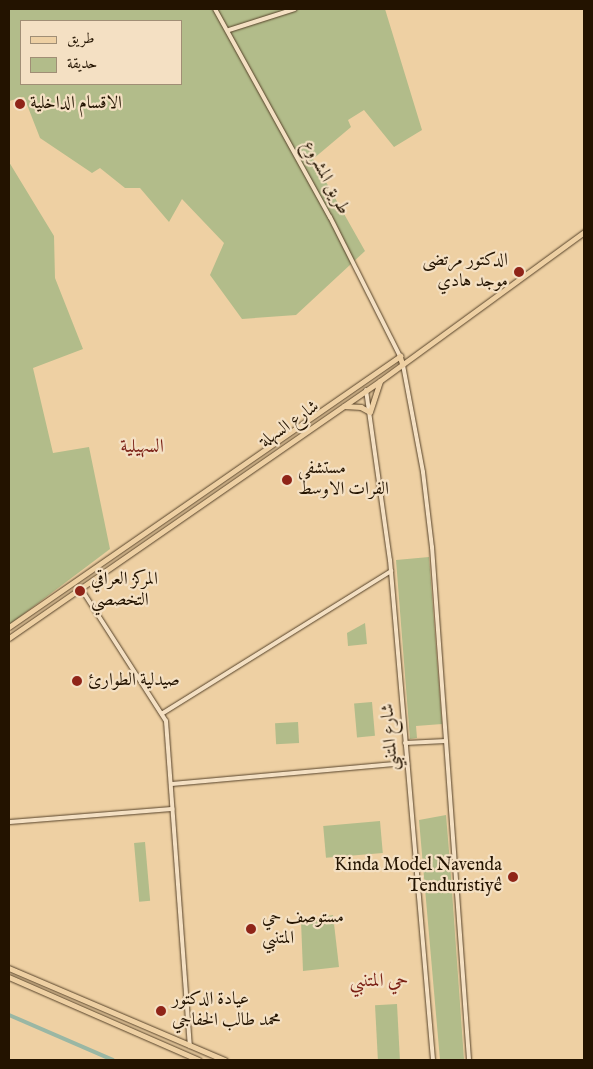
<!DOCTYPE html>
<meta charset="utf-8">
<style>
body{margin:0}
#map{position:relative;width:593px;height:1069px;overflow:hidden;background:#eed0a3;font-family:"IM FELL English",Amiri,serif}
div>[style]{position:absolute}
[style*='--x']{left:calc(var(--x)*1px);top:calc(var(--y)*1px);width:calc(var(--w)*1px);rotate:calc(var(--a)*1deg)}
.green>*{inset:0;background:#b2bc8a;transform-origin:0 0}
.canal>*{height:4px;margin:-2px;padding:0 2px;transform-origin:2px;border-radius:2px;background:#9ab7a4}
.roads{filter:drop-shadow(0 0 1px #564229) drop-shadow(0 0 1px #564229)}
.minor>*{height:4px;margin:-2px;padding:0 2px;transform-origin:2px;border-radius:2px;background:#f4e0c3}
.major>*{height:4.5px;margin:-2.25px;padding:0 2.25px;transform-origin:2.25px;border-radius:2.25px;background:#eed0a3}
.dots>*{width:14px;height:14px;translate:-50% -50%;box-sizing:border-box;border:2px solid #f4e0c3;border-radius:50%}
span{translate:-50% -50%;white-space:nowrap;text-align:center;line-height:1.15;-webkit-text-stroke:4.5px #f4e0c3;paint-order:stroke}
.poi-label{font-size:18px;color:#231300}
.left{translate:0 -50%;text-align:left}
.right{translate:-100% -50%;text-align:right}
.street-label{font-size:18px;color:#231300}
.neighbourhood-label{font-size:19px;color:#7a1f14}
.frame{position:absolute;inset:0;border:10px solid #231300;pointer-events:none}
.legend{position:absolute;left:20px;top:20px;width:162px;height:65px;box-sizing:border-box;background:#f4e0c3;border:1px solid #a08e75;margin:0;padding:6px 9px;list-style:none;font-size:15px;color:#231300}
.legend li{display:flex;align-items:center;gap:10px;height:25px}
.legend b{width:25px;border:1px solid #a08e75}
</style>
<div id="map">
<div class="green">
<i style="clip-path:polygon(evenodd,9px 9px,385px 9px,422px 130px,394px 147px,364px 110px,348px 120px,351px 127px,313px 159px,365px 251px,296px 315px,242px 319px,210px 275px,224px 243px,182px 199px,169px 222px,140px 188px,125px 188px,100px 168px,92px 173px,40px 138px,24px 97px,9px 101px,9px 9px,21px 21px,181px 21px,181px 84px,21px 84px,21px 21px)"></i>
<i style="clip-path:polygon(9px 162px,54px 236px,55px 278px,83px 349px,33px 368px,53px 453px,89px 447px,110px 549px,9px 625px)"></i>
<i style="clip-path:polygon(429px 557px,442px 724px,416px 726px,417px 738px,410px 739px,396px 560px)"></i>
<i style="clip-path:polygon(365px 623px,367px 644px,348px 646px,347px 633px)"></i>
<i style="left:372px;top:702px;width:34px;height:18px;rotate:85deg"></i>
<i style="left:298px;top:722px;width:21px;height:23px;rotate:87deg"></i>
<i style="clip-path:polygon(446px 815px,450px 863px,464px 1060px,440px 1060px,419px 820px)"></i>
<i style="left:380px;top:821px;width:32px;height:57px;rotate:85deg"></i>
<i style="left:145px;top:842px;width:59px;height:11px;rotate:85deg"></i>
<i style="clip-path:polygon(333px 915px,339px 967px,303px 971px,301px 921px)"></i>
<i style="left:397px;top:1004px;width:56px;height:22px;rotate:87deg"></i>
</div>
<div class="canal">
<i style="--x:9;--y:1015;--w:113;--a:23.4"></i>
</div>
<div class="roads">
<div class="minor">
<i style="--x:215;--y:9;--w:238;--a:61.1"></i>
<i style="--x:330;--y:217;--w:156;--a:63.3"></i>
<i style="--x:229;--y:30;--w:69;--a:-17.7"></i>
<i style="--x:403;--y:365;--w:109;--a:79.4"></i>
<i style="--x:423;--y:472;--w:76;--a:83.2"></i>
<i style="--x:432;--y:547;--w:514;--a:85.87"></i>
<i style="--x:366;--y:390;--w:172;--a:82"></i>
<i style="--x:390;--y:560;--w:502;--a:85.08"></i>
<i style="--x:80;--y:587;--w:159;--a:57.3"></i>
<i style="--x:166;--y:721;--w:326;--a:85.8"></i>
<i style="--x:163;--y:713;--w:269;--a:-31.9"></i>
<i style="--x:405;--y:743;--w:41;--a:-2.8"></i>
<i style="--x:171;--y:784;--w:236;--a:-5.1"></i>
<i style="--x:9;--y:822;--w:164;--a:-4.6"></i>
</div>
<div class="major">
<i style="--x:344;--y:406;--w:17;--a:3"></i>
<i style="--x:361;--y:407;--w:10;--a:29"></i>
<i style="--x:370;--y:412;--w:32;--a:-72"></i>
<i style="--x:9;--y:627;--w:476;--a:-34.7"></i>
<i style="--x:400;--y:356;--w:9;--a:72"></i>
<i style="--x:9;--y:638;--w:451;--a:-34.7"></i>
<i style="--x:380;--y:381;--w:253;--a:-36.1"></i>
<i style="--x:9;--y:968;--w:235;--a:23.1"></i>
<i style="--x:9;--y:977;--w:207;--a:23.6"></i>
</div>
</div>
<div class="dots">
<i style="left:20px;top:104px;background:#8f2418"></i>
<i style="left:519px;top:272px;background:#8f2418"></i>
<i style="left:287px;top:480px;background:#8f2418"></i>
<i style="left:80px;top:591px;background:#8f2418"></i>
<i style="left:77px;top:681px;background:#8f2418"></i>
<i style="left:513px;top:877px;background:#8f2418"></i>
<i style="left:251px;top:929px;background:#8f2418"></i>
<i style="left:161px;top:1011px;background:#8f2418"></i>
</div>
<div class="poi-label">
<span class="left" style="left:30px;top:104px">الاقسام الداخلية</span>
<span class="right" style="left:508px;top:272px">الدكتور مرتضى<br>موجد هادي</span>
<span class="left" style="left:298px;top:480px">مستشفى<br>الفرات الاوسط</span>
<span class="left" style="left:91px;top:591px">المركز العراقي<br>التخصصي</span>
<span class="left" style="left:88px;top:681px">صيدلية الطوارئ</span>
<span class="right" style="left:502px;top:877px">Kinda Model Navenda<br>Tenduristiyê</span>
<span class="left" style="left:262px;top:929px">مستوصف حي<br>المتنبي</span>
<span class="left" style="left:172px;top:1011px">عيادة الدكتور<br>محمد طالب الخفاجي</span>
</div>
<div class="street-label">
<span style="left:325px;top:178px;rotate:62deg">طريق المشروع</span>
<span style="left:290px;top:425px;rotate:-35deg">شارع السهلة</span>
<span style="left:391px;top:737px;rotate:-94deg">شارع المتنبي</span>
</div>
<div class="neighbourhood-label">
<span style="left:142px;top:448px">السهيلية</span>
<span style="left:379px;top:982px">حي المتنبي</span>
</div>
<div class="frame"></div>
<ul class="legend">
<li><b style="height:6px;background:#eed0a3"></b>طريق</li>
<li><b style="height:14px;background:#b2bc8a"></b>حديقة</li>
</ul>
</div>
